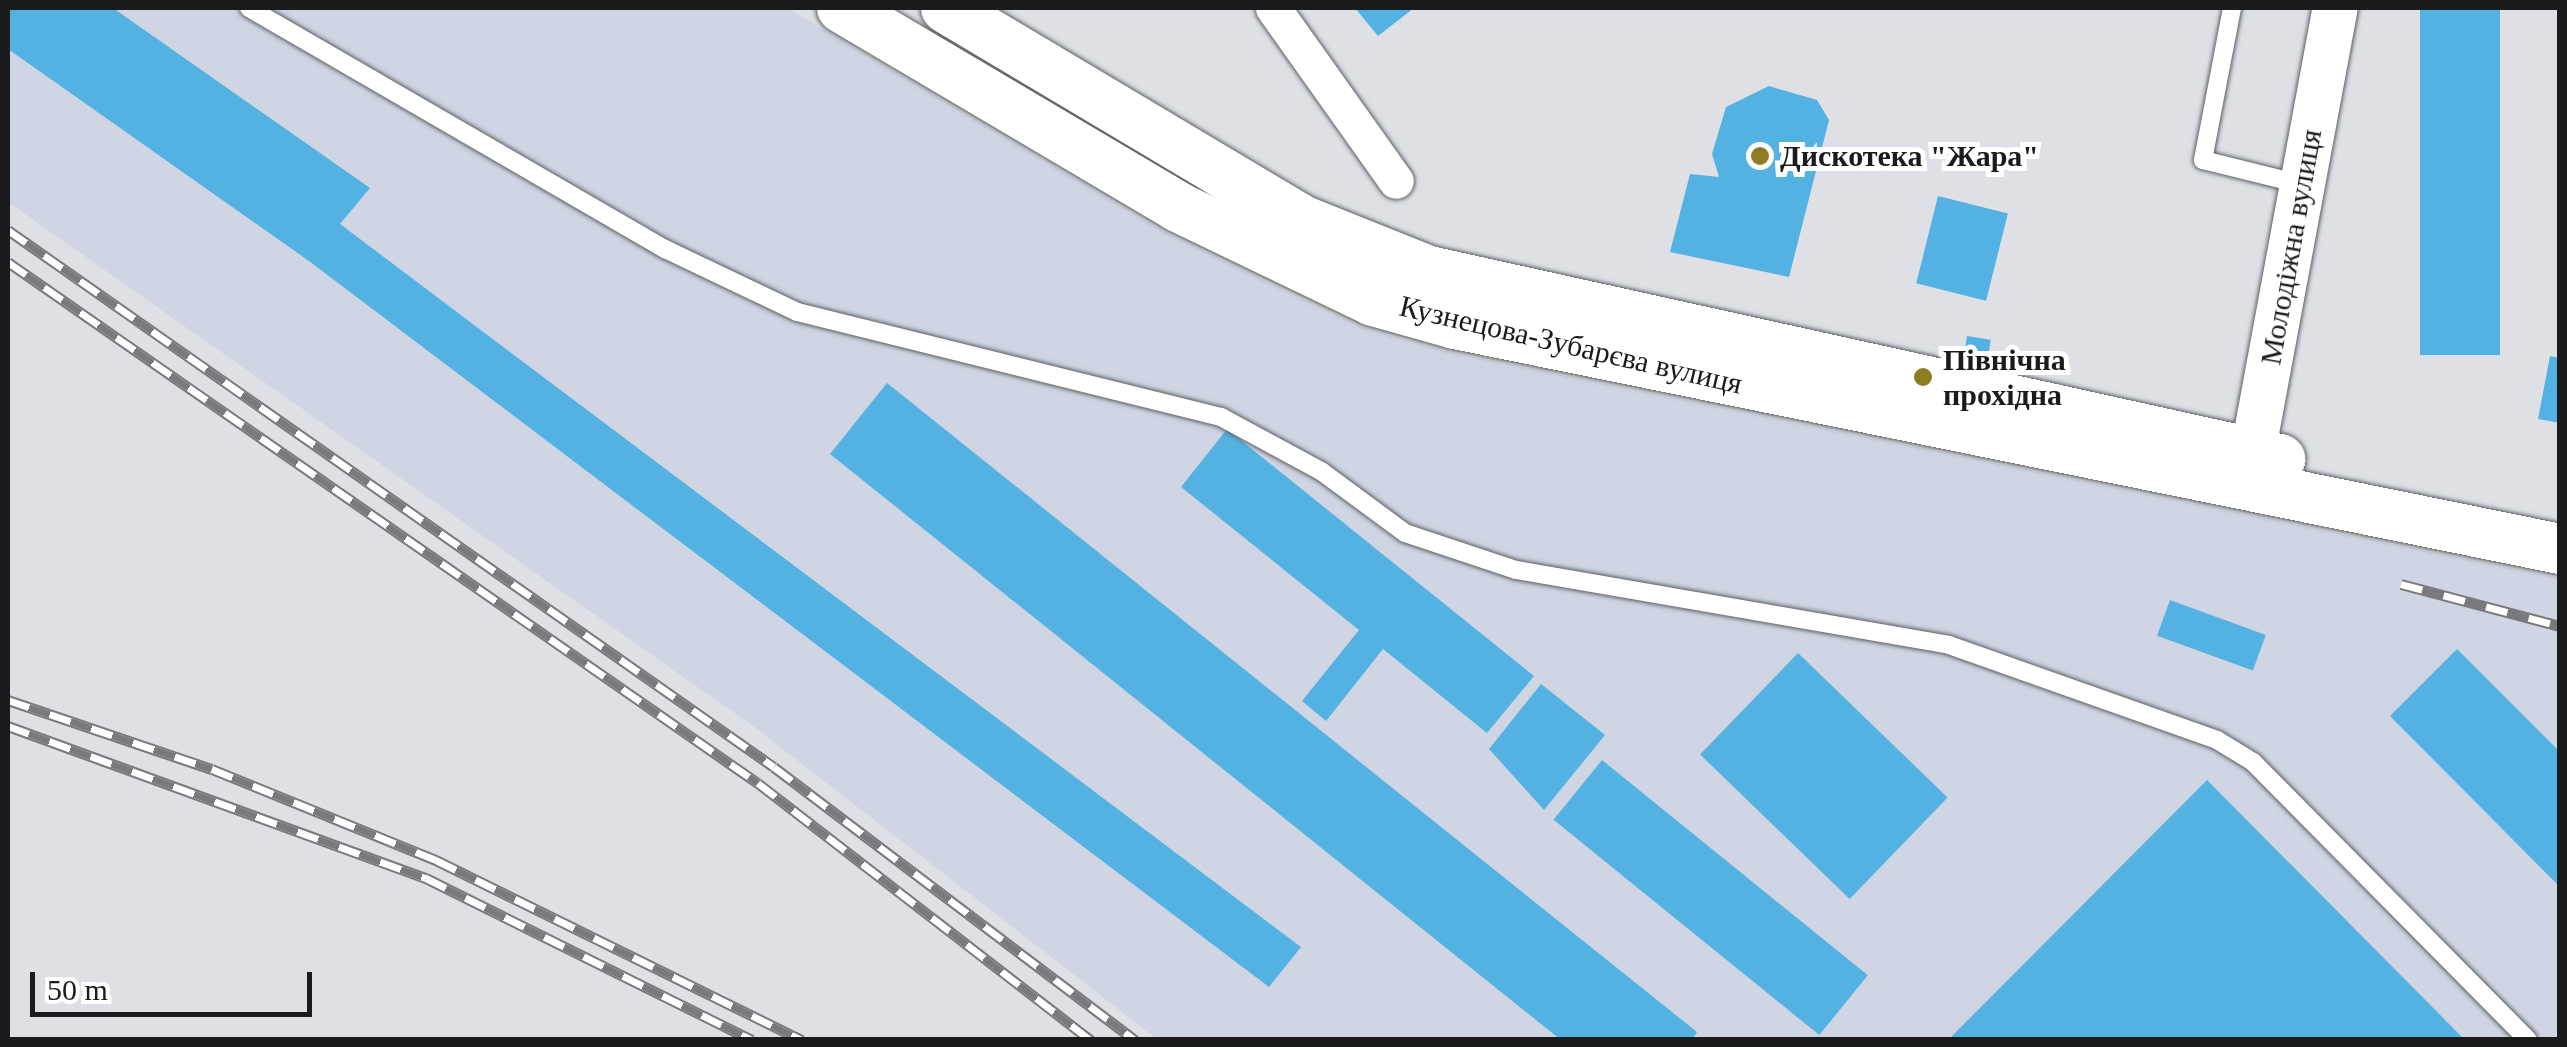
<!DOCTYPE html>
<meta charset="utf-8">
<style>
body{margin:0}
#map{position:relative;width:2567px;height:1047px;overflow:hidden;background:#dee0e6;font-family:Georgia,serif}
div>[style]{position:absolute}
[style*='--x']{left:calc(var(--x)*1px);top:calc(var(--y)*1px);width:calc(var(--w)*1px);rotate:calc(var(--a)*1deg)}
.built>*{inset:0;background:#cfd5e2}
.building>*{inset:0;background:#53b2e1;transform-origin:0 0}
.roads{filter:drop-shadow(0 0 2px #5c5f64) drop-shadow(0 0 2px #5c5f64)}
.service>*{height:18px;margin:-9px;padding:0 9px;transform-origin:9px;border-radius:9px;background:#fff}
.minor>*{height:35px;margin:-17.5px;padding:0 17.5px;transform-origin:17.5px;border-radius:17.5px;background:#fff}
.tertiary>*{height:45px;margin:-22.5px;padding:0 22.5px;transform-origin:22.5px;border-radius:22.5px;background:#fff}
.secondary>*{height:50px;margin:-25px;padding:0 25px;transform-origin:25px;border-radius:25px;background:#fff}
.rail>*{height:11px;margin-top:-5.5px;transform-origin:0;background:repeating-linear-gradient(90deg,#fff 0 22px,#797a7e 0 44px);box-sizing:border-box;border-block:2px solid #797a7e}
.dots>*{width:28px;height:28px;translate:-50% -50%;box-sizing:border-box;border:5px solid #fff;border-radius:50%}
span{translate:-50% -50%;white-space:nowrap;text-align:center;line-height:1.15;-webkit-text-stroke:10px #fff;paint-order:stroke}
.poi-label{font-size:30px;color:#1a1b1d;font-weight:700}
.left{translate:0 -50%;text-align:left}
.street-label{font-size:30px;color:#1a1b1d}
.frame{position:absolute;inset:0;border:10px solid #1a1b1d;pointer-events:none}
.scale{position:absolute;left:30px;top:972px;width:282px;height:45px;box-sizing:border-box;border:5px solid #1a1b1d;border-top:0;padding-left:12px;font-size:30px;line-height:35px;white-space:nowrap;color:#1a1b1d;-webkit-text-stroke:8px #fff;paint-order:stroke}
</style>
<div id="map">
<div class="built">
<i style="clip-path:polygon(8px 8px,787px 8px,1164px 232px,1363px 328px,1449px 352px,2559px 578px,2559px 1039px,1157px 1039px,753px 726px,8px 202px)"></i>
</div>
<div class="building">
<i style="clip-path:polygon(8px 8px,113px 8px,370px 188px,340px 224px,1301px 947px,1269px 987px,309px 261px,8px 49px)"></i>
<i style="clip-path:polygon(1355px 8px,1414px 8px,1378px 36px)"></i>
<i style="left:2420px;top:8px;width:80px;height:347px"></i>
<i style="clip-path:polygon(1769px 86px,1817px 100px,1829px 120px,1789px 277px,1670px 252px,1690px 174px,1719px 177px,1712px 154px,1726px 107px)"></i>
<i style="left:1938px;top:196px;width:72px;height:90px;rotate:14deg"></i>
<i style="left:1967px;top:336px;width:24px;height:27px;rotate:9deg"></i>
<i style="clip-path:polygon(2550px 356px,2560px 358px,2560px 423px,2538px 419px)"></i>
<i style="clip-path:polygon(887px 383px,1697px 1032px,1692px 1040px,1561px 1040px,830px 454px)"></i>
<i style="clip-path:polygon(1227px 429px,1534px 676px,1487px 733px,1383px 649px,1326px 721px,1302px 701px,1359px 630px,1181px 487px)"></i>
<i style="left:2170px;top:600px;width:102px;height:38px;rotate:20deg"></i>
<i style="clip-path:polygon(2457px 649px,2560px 752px,2560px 887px,2390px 716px)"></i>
<i style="left:1798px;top:653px;width:208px;height:141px;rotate:44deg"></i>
<i style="clip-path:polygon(1541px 684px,1605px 735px,1544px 810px,1489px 749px)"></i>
<i style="left:1602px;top:760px;width:342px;height:77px;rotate:39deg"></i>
<i style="clip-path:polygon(2207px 780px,2465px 1040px,1948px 1040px)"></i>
</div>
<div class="roads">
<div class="service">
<i style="--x:249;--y:8;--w:481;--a:30.1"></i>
<i style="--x:665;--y:249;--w:146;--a:25.5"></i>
<i style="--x:797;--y:312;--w:437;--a:13.9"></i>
<i style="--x:1221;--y:417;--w:114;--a:28.4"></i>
<i style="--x:1321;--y:471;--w:104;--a:36.4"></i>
<i style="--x:1405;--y:533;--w:117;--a:18.4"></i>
<i style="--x:1516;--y:570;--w:439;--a:9.8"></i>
<i style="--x:1949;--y:645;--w:284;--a:19.5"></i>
<i style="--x:2217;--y:740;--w:42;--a:31.4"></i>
<i style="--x:2253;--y:762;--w:391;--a:45.3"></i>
<i style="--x:2232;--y:8;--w:155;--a:100.8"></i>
<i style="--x:2203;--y:160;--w:100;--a:13.9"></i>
</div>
<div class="minor">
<i style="--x:1273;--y:8;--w:212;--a:54.6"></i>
</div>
<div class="tertiary">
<i style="--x:2246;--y:486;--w:486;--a:-79.5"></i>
</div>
<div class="secondary">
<i style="--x:842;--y:8;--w:391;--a:30.6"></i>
<i style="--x:1178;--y:207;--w:216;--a:25.7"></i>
<i style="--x:1373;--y:301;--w:85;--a:15.7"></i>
<i style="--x:1455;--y:324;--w:1128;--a:11.51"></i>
<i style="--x:946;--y:8;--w:417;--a:30.8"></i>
<i style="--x:1304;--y:221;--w:135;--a:21.8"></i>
<i style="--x:1429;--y:271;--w:872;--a:12.46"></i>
</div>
</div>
<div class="rail">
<i style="--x:8;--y:230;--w:935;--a:35.03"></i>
<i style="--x:774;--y:767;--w:453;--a:37.1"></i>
<i style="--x:8;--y:262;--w:913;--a:34.79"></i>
<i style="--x:758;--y:783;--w:421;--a:37.7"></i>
<i style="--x:2401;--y:584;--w:164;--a:14.8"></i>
<i style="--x:8;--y:700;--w:215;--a:18.7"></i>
<i style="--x:212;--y:769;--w:242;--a:22.1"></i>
<i style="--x:436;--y:860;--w:408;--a:26.2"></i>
<i style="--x:8;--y:726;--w:445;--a:20"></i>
<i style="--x:426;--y:878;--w:364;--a:26.4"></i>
</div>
<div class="dots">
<i style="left:1760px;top:156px;background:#8e7c22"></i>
<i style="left:1923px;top:377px;background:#8e7c22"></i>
</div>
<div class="poi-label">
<span class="left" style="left:1780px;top:156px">Дискотека "Жара"</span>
<span class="left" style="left:1943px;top:377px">Північна<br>прохідна</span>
</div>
<div class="street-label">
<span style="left:2291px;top:247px;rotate:-80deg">Молодіжна вулиця</span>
<span style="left:1571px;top:345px;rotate:13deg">Кузнецова-Зубарєва вулиця</span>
</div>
<div class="frame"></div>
<div class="scale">50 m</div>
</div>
